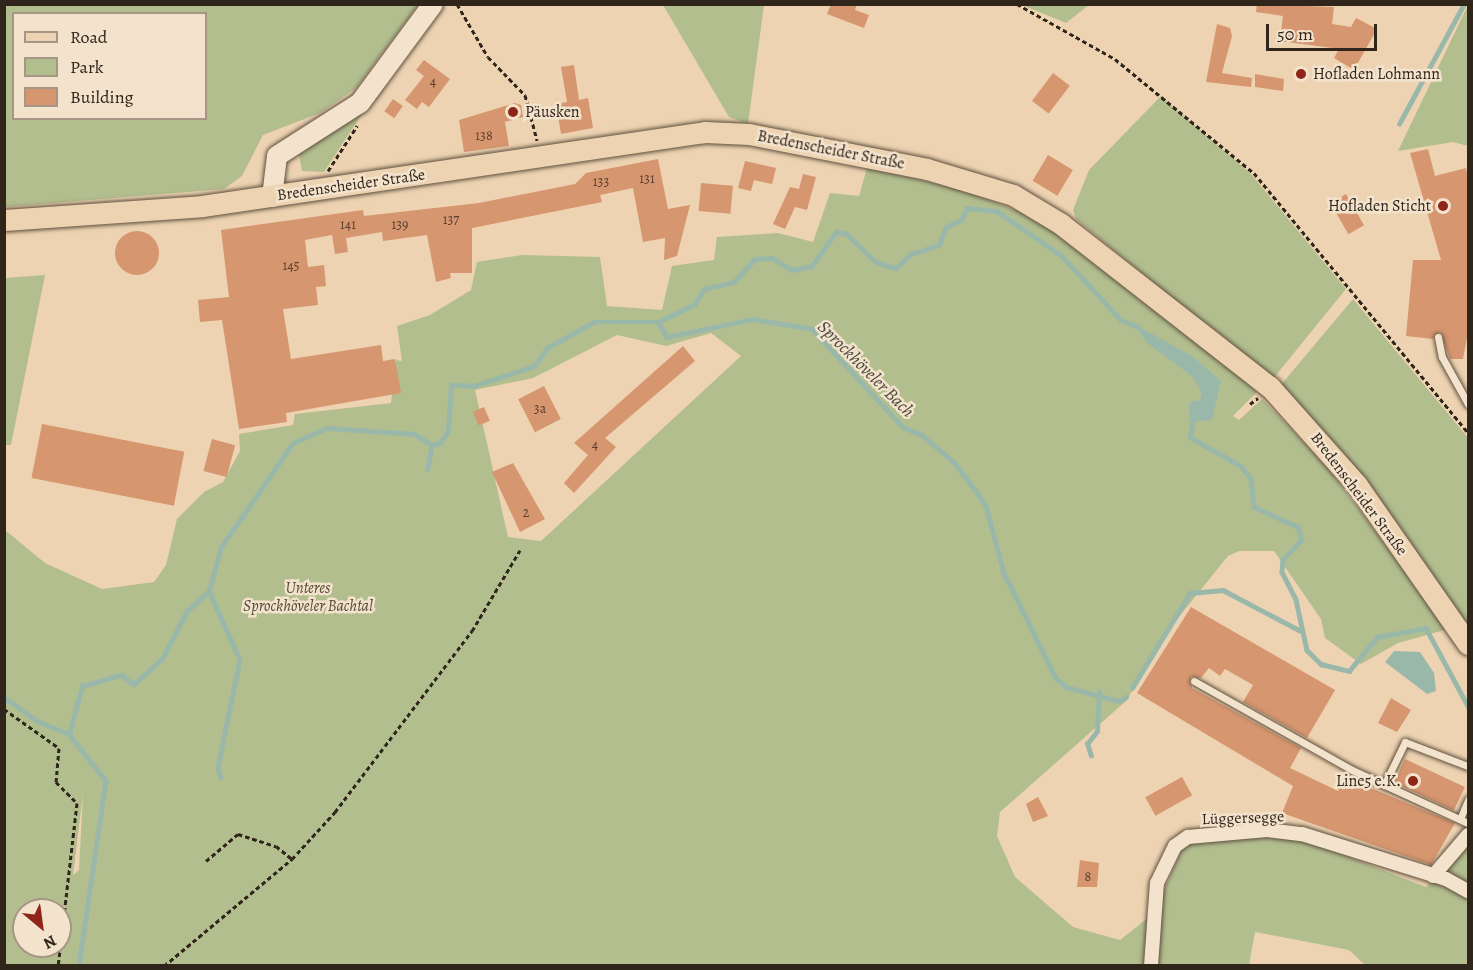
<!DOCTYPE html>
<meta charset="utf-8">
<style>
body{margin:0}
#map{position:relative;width:1473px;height:970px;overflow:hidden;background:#edd3b1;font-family:Alegreya,serif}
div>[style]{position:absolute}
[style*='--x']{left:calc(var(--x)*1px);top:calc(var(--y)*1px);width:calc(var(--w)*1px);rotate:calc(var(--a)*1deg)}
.green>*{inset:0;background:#b3be8f}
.water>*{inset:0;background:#99b8aa}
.stream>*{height:4.5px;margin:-2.25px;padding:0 2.25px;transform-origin:2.25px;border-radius:2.25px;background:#99b8aa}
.building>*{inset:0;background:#d6966f;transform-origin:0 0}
.round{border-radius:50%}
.path>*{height:3px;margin-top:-1.5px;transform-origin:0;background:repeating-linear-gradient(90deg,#30251a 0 4.5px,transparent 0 7.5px)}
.roads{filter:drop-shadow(0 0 2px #5f5040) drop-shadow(0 0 2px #5f5040)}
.service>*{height:7px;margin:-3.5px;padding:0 3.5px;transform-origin:3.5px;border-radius:3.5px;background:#f3e2cc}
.minor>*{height:14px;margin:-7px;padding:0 7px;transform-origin:7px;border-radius:7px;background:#f3e2cc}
.secondary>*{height:20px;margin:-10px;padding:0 10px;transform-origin:10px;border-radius:10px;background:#f3e2cc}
.primary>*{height:21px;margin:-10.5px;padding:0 10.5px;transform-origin:10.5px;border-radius:10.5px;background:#edd3b1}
.dots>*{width:16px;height:16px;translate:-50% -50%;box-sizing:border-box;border:3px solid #f3e2cc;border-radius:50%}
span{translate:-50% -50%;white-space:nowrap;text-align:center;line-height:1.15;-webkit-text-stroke:5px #f3e2cc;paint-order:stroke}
.number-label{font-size:14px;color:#5a412f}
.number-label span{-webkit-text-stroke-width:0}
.poi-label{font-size:16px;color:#30251a}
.left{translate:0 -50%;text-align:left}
.right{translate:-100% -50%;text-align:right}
.street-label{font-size:16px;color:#30251a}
.park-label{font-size:16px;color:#514b37;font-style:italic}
.water-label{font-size:18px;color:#4a4a3e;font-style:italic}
.frame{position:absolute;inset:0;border:6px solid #30251a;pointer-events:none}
.legend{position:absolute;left:12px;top:12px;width:195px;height:108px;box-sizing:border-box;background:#f3e2cc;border:2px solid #a59685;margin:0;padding:8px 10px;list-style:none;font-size:18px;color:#30251a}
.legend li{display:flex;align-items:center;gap:12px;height:30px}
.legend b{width:30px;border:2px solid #a59685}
.north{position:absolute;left:12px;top:898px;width:60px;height:60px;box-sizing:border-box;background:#f3e2cc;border:2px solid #a59685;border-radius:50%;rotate:151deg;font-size:16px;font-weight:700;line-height:24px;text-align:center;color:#30251a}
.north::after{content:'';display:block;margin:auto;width:21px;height:27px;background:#8f2418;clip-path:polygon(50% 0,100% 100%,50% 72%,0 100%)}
.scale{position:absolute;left:1266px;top:24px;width:111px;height:27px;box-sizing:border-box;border:3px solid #30251a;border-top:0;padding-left:8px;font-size:18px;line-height:21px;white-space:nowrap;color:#30251a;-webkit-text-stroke:4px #f3e2cc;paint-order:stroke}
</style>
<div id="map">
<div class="green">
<i style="clip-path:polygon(evenodd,5px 4px,418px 4px,418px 5px,356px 88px,320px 113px,263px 135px,242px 176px,224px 189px,5px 207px,5px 4px,14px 14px,206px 14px,206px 118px,14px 118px,14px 14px)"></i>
<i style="clip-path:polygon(663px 5px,764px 5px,748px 124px,729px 117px)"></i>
<i style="clip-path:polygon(1022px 5px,1089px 4px,1089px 5px,1066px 23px)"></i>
<i style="clip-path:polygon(1468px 5px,1468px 146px,1453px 142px,1398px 151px)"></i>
<i style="clip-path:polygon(1161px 96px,1251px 174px,1346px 289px,1272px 380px,1076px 219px,1073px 210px,1089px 170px)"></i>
<i style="clip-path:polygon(362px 114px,324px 172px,302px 171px,299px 154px)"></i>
<i style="clip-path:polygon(evenodd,867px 168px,956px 188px,1032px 216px,1206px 346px,1257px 392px,1233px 416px,1239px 420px,1262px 399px,1327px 467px,1448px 629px,1398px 643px,1361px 664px,1325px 638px,1321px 619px,1274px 551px,1239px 551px,1228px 556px,1174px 623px,1126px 701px,1000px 812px,997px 836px,1015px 877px,1073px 927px,1120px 940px,1149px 917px,1147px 965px,4px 965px,5px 530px,45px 563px,102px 589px,154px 582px,166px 565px,177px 519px,204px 492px,223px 482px,240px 451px,239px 434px,293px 425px,295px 414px,391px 403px,396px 360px,402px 361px,397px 326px,430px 315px,471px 290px,477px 262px,522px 255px,600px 257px,607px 306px,662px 310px,672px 266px,714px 260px,717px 237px,778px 233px,813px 242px,830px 193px,859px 196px,867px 168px,711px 333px,741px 356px,541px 541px,508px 537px,475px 390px,533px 378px,617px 335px,666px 346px,711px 333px,867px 168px,83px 794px,79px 870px,73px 875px,83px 794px,867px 168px,24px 910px,60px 910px,60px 946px,24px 946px,24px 910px)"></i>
<i style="clip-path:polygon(45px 275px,11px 445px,5px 445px,5px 278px)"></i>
<i style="clip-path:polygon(1353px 299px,1468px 438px,1468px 633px,1280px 386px)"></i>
<i style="clip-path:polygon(1269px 835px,1310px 842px,1426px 887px,1468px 842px,1468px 965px,1365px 965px,1349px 950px,1255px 932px,1249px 965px,1155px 966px,1160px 899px,1184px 845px)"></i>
</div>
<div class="water">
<i style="clip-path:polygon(1134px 324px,1192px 356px,1221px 381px,1212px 420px,1189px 422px,1190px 402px,1200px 400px,1202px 393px,1193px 377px,1146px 342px)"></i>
<i style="clip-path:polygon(1394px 651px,1420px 652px,1434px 673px,1436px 691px,1427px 694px,1385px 662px)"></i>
</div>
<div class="stream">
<i style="--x:1399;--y:124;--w:136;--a:-61.6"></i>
<i style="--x:658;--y:322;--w:17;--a:59"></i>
<i style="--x:667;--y:337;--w:88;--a:-11.8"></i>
<i style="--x:753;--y:319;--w:60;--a:9.6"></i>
<i style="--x:812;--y:329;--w:134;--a:47.1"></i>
<i style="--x:903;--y:427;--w:21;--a:23"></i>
<i style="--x:922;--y:435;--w:42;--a:40.2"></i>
<i style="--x:954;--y:462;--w:36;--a:53"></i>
<i style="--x:976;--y:491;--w:18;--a:56"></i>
<i style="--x:986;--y:506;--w:69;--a:75"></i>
<i style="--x:1004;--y:573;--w:117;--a:63.7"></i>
<i style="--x:1056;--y:678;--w:13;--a:42"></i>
<i style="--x:1066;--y:687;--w:55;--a:14.8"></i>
<i style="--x:1119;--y:701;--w:8;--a:-30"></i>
<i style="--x:1194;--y:420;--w:17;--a:103"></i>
<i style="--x:1190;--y:437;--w:59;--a:29.6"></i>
<i style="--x:1241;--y:466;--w:16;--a:52"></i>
<i style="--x:1251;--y:479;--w:28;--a:84"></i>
<i style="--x:1254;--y:507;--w:48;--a:24.4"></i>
<i style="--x:1298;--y:527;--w:14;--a:73"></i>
<i style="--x:1302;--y:540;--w:28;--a:134"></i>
<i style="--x:1283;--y:560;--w:12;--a:95"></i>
<i style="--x:1282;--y:572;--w:31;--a:63"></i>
<i style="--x:1296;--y:600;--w:51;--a:77.6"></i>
<i style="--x:1307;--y:650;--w:20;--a:45"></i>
<i style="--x:1321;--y:664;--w:29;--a:14"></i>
<i style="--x:1349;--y:671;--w:44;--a:-50.5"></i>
<i style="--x:1377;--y:637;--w:50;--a:-10.4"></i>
<i style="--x:1426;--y:628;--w:89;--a:61.7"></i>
<i style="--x:427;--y:470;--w:25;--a:-79"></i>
<i style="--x:209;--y:591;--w:76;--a:65.8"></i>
<i style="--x:240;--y:660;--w:109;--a:101.6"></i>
<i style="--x:218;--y:767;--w:11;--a:75"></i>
<i style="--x:1132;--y:688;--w:111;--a:-58.6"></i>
<i style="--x:1190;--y:593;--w:33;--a:-5"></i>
<i style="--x:1223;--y:590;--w:86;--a:27.8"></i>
<i style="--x:4;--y:697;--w:41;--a:36"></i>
<i style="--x:37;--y:721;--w:35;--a:22"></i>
<i style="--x:69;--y:734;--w:50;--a:-74.8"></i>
<i style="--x:82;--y:686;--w:41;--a:-15.8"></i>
<i style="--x:121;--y:675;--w:16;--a:35"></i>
<i style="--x:134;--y:684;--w:38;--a:-42"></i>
<i style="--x:162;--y:659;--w:54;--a:-62.5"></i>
<i style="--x:187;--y:611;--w:30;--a:-42"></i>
<i style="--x:209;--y:591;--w:46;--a:-74.7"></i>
<i style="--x:221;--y:547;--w:126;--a:-55.3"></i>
<i style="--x:293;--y:443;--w:37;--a:-24"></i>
<i style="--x:327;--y:428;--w:87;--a:3.9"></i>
<i style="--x:414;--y:434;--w:21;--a:31"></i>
<i style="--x:432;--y:445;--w:8;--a:-14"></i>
<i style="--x:440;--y:443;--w:14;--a:-56"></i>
<i style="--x:448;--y:431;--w:46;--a:-86.3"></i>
<i style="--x:451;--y:385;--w:23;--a:2"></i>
<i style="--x:474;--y:386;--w:63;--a:-18.4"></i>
<i style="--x:534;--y:366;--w:22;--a:-54"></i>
<i style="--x:547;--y:348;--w:54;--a:-29"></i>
<i style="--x:594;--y:322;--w:64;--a:0"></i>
<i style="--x:658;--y:322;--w:41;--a:-25.9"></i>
<i style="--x:695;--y:304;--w:17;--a:-59"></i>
<i style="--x:704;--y:289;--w:31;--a:-13"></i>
<i style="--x:734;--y:282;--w:31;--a:-48"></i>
<i style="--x:755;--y:259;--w:17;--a:-3"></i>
<i style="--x:772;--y:258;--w:23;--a:31"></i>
<i style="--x:792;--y:270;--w:20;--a:-11"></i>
<i style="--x:812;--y:266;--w:42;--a:-54.8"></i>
<i style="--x:836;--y:232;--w:11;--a:10"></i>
<i style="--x:847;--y:234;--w:40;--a:44"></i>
<i style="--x:876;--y:262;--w:21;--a:17"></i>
<i style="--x:896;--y:268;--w:21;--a:-43"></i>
<i style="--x:911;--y:254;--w:29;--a:-18"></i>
<i style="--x:939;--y:245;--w:19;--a:-69"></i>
<i style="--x:946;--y:227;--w:17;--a:-25"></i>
<i style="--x:961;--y:220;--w:13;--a:-63"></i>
<i style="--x:967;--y:208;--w:30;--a:6"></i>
<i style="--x:997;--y:211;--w:79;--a:34.7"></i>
<i style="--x:1062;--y:256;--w:87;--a:47.3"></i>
<i style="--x:1121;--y:320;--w:18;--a:22"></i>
<i style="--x:69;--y:734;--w:60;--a:51.8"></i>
<i style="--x:106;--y:781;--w:187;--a:98.3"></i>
<i style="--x:1091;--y:756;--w:13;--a:-108"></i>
<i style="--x:1087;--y:744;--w:16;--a:-52"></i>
<i style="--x:1097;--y:731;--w:39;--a:-87"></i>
</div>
<div class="building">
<i style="clip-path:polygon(831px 4px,857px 4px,855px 10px,869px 15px,864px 28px,827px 14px)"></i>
<i style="clip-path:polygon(1257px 4px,1334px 7px,1332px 24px,1351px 27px,1356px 18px,1377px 29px,1354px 70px,1334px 58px,1339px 49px,1280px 41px,1283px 16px,1256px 12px)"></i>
<i style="clip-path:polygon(1217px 24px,1230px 28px,1232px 36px,1222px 73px,1252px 78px,1251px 87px,1206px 82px)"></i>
<i style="clip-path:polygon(424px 60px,450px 79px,429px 107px,422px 102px,417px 109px,405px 100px,424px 76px,416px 70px)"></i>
<i style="clip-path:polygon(574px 65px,579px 100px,588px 98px,593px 128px,561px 134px,556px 104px,567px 102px,561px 67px)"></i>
<i style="left:1053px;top:73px;width:21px;height:35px;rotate:37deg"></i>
<i style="clip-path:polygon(1255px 74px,1284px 79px,1283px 91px,1255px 87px)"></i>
<i style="left:393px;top:99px;width:12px;height:15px;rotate:35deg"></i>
<i style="clip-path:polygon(515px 103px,521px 105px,523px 117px,505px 122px,509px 146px,464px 152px,459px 120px)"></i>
<i style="clip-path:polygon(1428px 149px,1435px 176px,1466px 168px,1468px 177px,1468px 333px,1463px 359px,1450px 359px,1440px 332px,1433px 339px,1406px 336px,1413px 260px,1441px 260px,1410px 153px)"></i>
<i style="left:1048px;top:155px;width:29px;height:30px;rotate:31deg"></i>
<i style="clip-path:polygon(658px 159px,668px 209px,690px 205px,677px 256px,664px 260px,665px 238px,643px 242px,633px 188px,600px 195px,602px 202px,472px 228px,472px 273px,450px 273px,451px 278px,436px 282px,427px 235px,383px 241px,382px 232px,346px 238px,348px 252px,335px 254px,332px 235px,305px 240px,308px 267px,324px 265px,326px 286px,316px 287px,318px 305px,283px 309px,291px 359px,381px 345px,383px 361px,395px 359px,401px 393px,286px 413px,287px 422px,239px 429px,222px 320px,200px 322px,198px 300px,229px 297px,221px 230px,363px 210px,364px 216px,479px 203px,575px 184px,586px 173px)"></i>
<i style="clip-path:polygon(745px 161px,776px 168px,772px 184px,754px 180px,751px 191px,738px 188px)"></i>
<i style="clip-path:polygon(803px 174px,816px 177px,807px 210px,795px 207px,785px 229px,773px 224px,790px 187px,799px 189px)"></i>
<i style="left:701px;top:183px;width:32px;height:28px;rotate:5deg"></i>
<i style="left:1346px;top:194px;width:36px;height:18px;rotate:60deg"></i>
<i class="round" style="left:115px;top:231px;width:44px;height:44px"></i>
<i style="clip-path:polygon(683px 346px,695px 361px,605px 438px,616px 447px,574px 493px,564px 483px,588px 455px,574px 443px)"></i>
<i style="left:544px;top:386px;width:37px;height:29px;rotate:63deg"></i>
<i style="left:484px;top:407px;width:15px;height:12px;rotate:67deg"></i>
<i style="left:42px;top:424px;width:145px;height:55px;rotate:11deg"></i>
<i style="left:212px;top:439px;width:24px;height:33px;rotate:15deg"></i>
<i style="clip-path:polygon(513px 463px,545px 519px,520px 532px,492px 472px)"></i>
<i style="clip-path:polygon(1191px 607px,1335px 690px,1307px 738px,1243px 702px,1253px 685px,1225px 669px,1220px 676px,1209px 668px,1201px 678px,1191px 677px,1192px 688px,1301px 748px,1290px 768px,1338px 791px,1344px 777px,1455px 823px,1431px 865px,1282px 813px,1293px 786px,1137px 693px)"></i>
<i style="clip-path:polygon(1391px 698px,1411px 710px,1397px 732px,1378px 723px)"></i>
<i style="left:1405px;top:759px;width:66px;height:26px;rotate:25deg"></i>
<i style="left:1182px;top:777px;width:21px;height:42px;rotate:61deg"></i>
<i style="clip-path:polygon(1038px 797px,1048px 816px,1033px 822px,1026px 804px)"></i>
<i style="clip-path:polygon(1080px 860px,1099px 863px,1097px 887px,1077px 887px)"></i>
</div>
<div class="path">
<i style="--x:457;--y:4;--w:61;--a:59.7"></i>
<i style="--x:488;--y:57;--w:53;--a:45.8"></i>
<i style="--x:525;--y:95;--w:47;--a:75.1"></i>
<i style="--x:1017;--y:4;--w:112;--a:29.3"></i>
<i style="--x:1115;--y:59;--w:180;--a:39.4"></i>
<i style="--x:1254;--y:173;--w:337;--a:50.5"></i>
<i style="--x:328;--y:171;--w:54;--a:-57.2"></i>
<i style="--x:1250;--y:404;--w:10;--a:-37"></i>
<i style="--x:4;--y:709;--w:67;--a:35.3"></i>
<i style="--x:59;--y:748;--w:34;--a:95"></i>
<i style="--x:56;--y:782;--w:30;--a:45"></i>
<i style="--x:77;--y:803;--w:164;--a:96.6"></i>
<i style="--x:206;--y:861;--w:42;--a:-40.2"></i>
<i style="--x:238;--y:834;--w:40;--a:18"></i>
<i style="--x:276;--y:846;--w:21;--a:39"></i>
<i style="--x:164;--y:966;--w:167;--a:-39.9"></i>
<i style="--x:292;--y:859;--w:64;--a:-47.5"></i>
<i style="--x:335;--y:812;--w:227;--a:-52.9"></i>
<i style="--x:472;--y:631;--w:94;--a:-59.3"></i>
</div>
<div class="roads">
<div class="service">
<i style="--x:1438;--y:337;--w:20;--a:79"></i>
<i style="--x:1442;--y:357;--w:54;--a:61"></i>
<i style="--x:1194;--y:681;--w:181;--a:29.4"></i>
<i style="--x:1352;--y:770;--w:128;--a:24.6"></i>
<i style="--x:1384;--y:785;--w:48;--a:-64"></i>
<i style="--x:1405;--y:742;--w:67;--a:20.9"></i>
<i style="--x:1460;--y:819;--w:21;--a:-67"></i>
</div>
<div class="minor">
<i style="--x:1433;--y:876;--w:54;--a:-49.5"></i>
<i style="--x:1151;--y:966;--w:83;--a:-85.9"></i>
<i style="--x:1157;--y:883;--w:41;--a:-64.1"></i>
<i style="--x:1175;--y:846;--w:16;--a:-35"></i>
<i style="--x:1188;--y:837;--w:79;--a:-5.1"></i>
<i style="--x:1267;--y:830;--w:35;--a:7"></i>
<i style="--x:1302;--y:834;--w:151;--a:17.4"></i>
<i style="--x:1446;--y:879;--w:25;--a:29"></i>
</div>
<div class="secondary">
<i style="--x:272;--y:197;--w:41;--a:-83"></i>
<i style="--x:277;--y:156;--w:98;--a:-32.6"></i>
<i style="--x:360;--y:103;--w:123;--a:-53.6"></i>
</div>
<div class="primary">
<i style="--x:4;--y:220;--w:198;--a:-4"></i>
<i style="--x:202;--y:206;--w:508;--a:-8.37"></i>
<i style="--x:705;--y:132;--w:44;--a:2.6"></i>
<i style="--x:749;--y:134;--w:181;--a:11.1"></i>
<i style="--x:927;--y:169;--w:90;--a:16.8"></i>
<i style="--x:1013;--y:195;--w:56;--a:31.1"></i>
<i style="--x:1061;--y:224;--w:265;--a:38"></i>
<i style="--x:1270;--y:387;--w:131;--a:48.4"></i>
<i style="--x:1357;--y:485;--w:194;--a:55.1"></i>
</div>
</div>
<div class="dots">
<i style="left:1301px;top:74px;background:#8f2418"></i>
<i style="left:513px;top:112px;background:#8f2418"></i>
<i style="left:1443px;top:206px;background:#8f2418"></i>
<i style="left:1413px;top:781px;background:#8f2418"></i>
</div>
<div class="number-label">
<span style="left:433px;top:82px">4</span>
<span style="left:484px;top:136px">138</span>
<span style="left:647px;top:179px">131</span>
<span style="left:601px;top:182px">133</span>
<span style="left:451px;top:220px">137</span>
<span style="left:348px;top:225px">141</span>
<span style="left:400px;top:225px">139</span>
<span style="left:291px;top:266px">145</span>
<span style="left:540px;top:409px">3a</span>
<span style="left:595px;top:445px">4</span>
<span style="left:526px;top:513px">2</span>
<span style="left:1088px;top:877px">8</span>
</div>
<div class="poi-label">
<span class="left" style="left:1313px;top:74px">Hofladen Lohmann</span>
<span class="left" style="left:525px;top:112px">Päusken</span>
<span class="right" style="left:1431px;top:206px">Hofladen Sticht</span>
<span class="right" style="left:1401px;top:781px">Line5 e.K.</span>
</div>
<div class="street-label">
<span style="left:831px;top:150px;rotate:11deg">Bredenscheider Straße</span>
<span style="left:351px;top:185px;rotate:-8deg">Bredenscheider Straße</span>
<span style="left:1359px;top:494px;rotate:53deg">Bredenscheider Straße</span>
<span style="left:1243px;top:818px;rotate:-2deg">Lüggersegge</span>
</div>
<div class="park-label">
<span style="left:308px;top:597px">Unteres<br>Sprockhöveler Bachtal</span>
</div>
<div class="water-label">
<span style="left:866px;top:369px;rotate:45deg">Sprockhöveler Bach</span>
</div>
<div class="frame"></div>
<ul class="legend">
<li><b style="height:8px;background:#edd3b1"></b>Road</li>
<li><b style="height:16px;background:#b3be8f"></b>Park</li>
<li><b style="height:16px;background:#d6966f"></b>Building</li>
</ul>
<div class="north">N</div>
<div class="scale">50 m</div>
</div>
